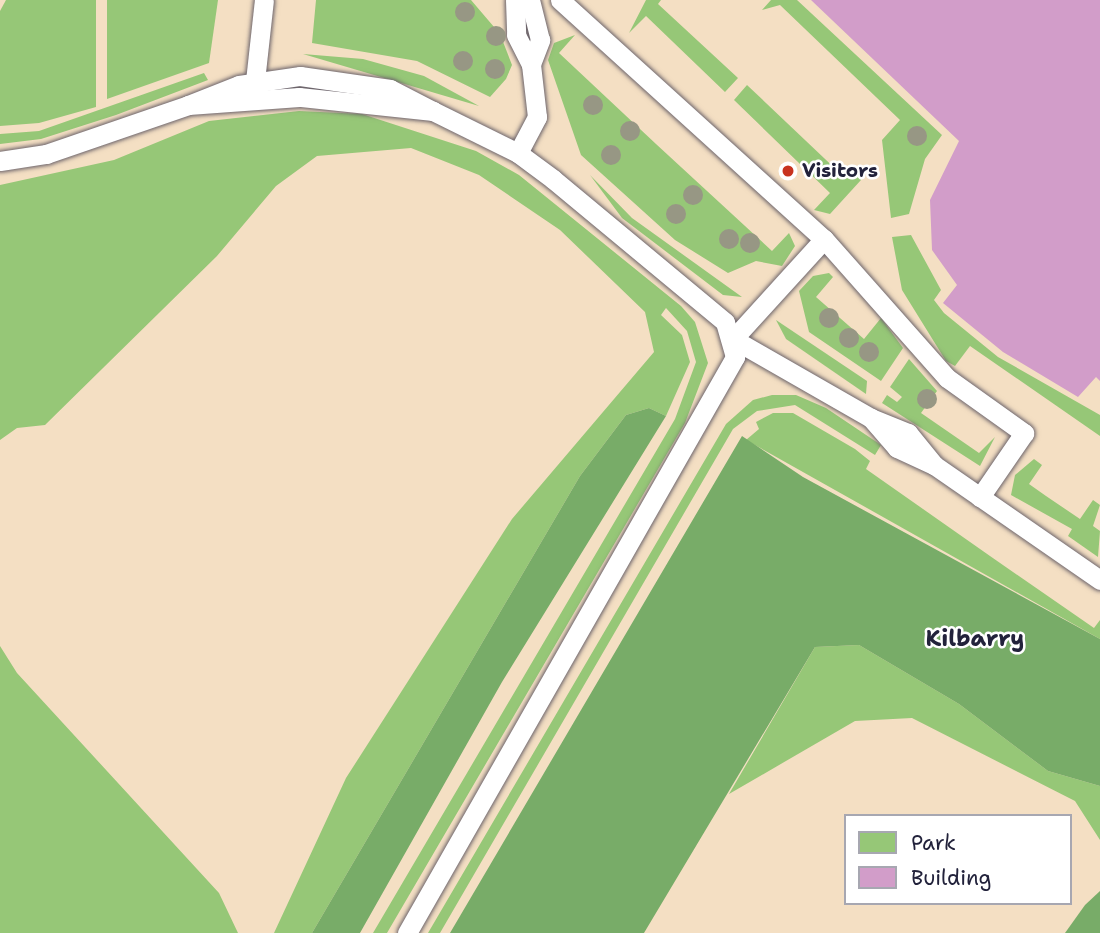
<!DOCTYPE html>
<style>
body{margin:0}
#map{position:relative;width:1100px;height:933px;overflow:hidden;background:#f4dfc3;font-family:"Shantell Sans",sans-serif}
div>[style]{position:absolute}
[style*='--x']{left:calc(var(--x)*1px);top:calc(var(--y)*1px);width:calc(var(--w)*1px);rotate:calc(var(--a)*1deg)}
.green>*{inset:0;background:#96c777}
.forest>*{inset:0;background:#78ac68}
.building>*{inset:0;background:#d29dc9}
.roads{filter:drop-shadow(0 0 2px #6c646b) drop-shadow(0 0 2px #6c646b)}
.lane>*{height:19px;margin:-9.5px;padding:0 9.5px;transform-origin:9.5px;border-radius:9.5px;background:#fff}
.trees>*{width:20px;height:20px;margin:-10px;border-radius:50%;background:#979784}
.dots>*{width:19px;height:19px;translate:-50% -50%;box-sizing:border-box;border:4px solid #fff;border-radius:50%}
span{translate:-50% -50%;white-space:nowrap;text-align:center;line-height:1.15;-webkit-text-stroke:5px #fff;paint-order:stroke}
.poi-label{font-size:19px;color:#22223b;font-weight:700}
.left{translate:0 -50%;text-align:left}
.quarter-label{font-size:23px;color:#22223b;font-weight:700}
.legend{position:absolute;left:844px;top:814px;width:228px;height:91px;box-sizing:border-box;background:#fff;border:2px solid #a7a7b1;margin:0;padding:9px 12px;list-style:none;font-size:21px;color:#22223b}
.legend li{display:flex;align-items:center;gap:14px;height:35px}
.legend b{width:35px;border:2px solid #a7a7b1}
</style>
<div id="map">
<div class="green">
<i style="clip-path:polygon(6px 0,96px 0,96px 107px,39px 123px,0 126px,0 11px)"></i>
<i style="clip-path:polygon(107px 0,218px 0,209px 63px,107px 99px)"></i>
<i style="clip-path:polygon(316px 0,471px 0,500px 34px,512px 65px,506px 79px,490px 97px,417px 61px,312px 43px)"></i>
<i style="clip-path:polygon(646px 0,661px 0,658px 4px,738px 78px,725px 92px,646px 16px,629px 33px)"></i>
<i style="clip-path:polygon(771px 0,797px 0,942px 135px,925px 159px,909px 214px,891px 218px,882px 140px,900px 120px,780px 5px,762px 10px)"></i>
<i style="clip-path:polygon(575px 35px,559px 53px,656px 144px,772px 251px,789px 233px,795px 246px,782px 266px,756px 261px,728px 273px,675px 240px,581px 155px,548px 60px,554px 43px)"></i>
<i style="clip-path:polygon(303px 54px,363px 59px,424px 76px,479px 106px)"></i>
<i style="clip-path:polygon(204px 73px,208px 80px,116px 115px,41px 139px,0 144px,0 134px,39px 131px)"></i>
<i style="clip-path:polygon(747px 85px,844px 177px,862px 165px,861px 180px,830px 214px,814px 210px,830px 193px,734px 100px)"></i>
<i style="clip-path:polygon(299px 111px,362px 114px,476px 151px,519px 175px,681px 306px,695px 322px,708px 363px,685px 423px,387px 933px,373px 933px,675px 419px,696px 362px,687px 331px,666px 308px,661px 315px,682px 335px,690px 362px,666px 416px,649px 408px,626px 415px,580px 476px,312px 933px,274px 933px,346px 778px,512px 519px,654px 352px,645px 312px,560px 230px,479px 175px,411px 148px,317px 156px,276px 186px,217px 256px,45px 425px,17px 428px,0 440px,0 185px,114px 160px,209px 121px)"></i>
<i style="clip-path:polygon(590px 175px,632px 218px,742px 297px,723px 295px,622px 218px)"></i>
<i style="clip-path:polygon(911px 235px,941px 290px,934px 300px,944px 313px,998px 357px,1100px 415px,1100px 436px,970px 346px,955px 366px,946px 361px,902px 290px,892px 237px)"></i>
<i style="clip-path:polygon(829px 273px,833px 277px,816px 297px,864px 339px,881px 318px,903px 348px,881px 381px,809px 332px,799px 291px,813px 276px)"></i>
<i style="clip-path:polygon(776px 320px,867px 381px,866px 394px,786px 339px)"></i>
<i style="clip-path:polygon(909px 359px,937px 391px,921px 413px,979px 453px,995px 437px,980px 466px,882px 403px,887px 395px,897px 402px,902px 397px,890px 387px)"></i>
<i style="clip-path:polygon(772px 395px,796px 395px,826px 408px,881px 445px,875px 455px,795px 405px,757px 411px,733px 429px,440px 933px,428px 933px,726px 424px,753px 400px)"></i>
<i style="clip-path:polygon(773px 413px,793px 413px,855px 449px,870px 461px,866px 469px,990px 556px,1094px 628px,1100px 620px,1100px 639px,746px 440px,759px 429px,756px 422px)"></i>
<i style="clip-path:polygon(1034px 459px,1042px 465px,1029px 484px,1046px 496px,1080px 519px,1093px 500px,1100px 505px,1093px 526px,1100px 531px,1098px 557px,1068px 536px,1072px 529px,1011px 495px,1015px 475px)"></i>
<i style="clip-path:polygon(859px 645px,959px 704px,1048px 771px,1100px 786px,1100px 840px,1075px 801px,912px 718px,855px 721px,729px 794px,815px 647px)"></i>
<i style="clip-path:polygon(0 646px,17px 673px,219px 893px,238px 933px,0 933px)"></i>
</div>
<div class="forest">
<i style="clip-path:polygon(649px 408px,666px 416px,502px 682px,360px 933px,312px 933px,580px 476px,626px 415px)"></i>
<i style="clip-path:polygon(742px 436px,803px 477px,1100px 639px,1100px 786px,1048px 771px,959px 704px,859px 645px,815px 647px,644px 933px,450px 933px)"></i>
<i style="clip-path:polygon(1100px 891px,1100px 933px,1065px 933px,1085px 905px)"></i>
</div>
<div class="building">
<i style="clip-path:polygon(811px 0,1100px 0,1100px 381px,1096px 377px,1078px 397px,1003px 352px,943px 303px,957px 285px,932px 250px,930px 200px,959px 141px)"></i>
</div>
<div class="roads">
<div class="lane">
<i style="--x:515;--y:0;--w:35;--a:88"></i>
<i style="--x:516;--y:35;--w:33;--a:63"></i>
<i style="--x:531;--y:64;--w:26;--a:-69"></i>
<i style="--x:540;--y:40;--w:41;--a:-104"></i>
<i style="--x:560;--y:0;--w:356;--a:42.2"></i>
<i style="--x:824;--y:239;--w:186;--a:48.5"></i>
<i style="--x:947;--y:378;--w:95;--a:35.5"></i>
<i style="--x:1024;--y:433;--w:78;--a:124.5"></i>
<i style="--x:300;--y:76;--w:91;--a:8.2"></i>
<i style="--x:390;--y:89;--w:48;--a:27.1"></i>
<i style="--x:433;--y:111;--w:135;--a:-174"></i>
<i style="--x:299;--y:97;--w:111;--a:175.9"></i>
<i style="--x:188;--y:105;--w:55;--a:-21.4"></i>
<i style="--x:239;--y:85;--w:62;--a:-8.4"></i>
<i style="--x:255;--y:81;--w:81;--a:-83.7"></i>
<i style="--x:518;--y:153;--w:41;--a:-62.2"></i>
<i style="--x:537;--y:117;--w:53;--a:-96.5"></i>
<i style="--x:0;--y:161;--w:47;--a:-8.7"></i>
<i style="--x:46;--y:154;--w:150;--a:-19"></i>
<i style="--x:824;--y:239;--w:135;--a:132.3"></i>
<i style="--x:733;--y:339;--w:159;--a:29.8"></i>
<i style="--x:871;--y:418;--w:40;--a:22"></i>
<i style="--x:908;--y:433;--w:41;--a:50.9"></i>
<i style="--x:934;--y:465;--w:41;--a:-155.3"></i>
<i style="--x:897;--y:448;--w:40;--a:-131"></i>
<i style="--x:934;--y:465;--w:202;--a:34.7"></i>
<i style="--x:407;--y:933;--w:663;--a:-60.34"></i>
<i style="--x:735;--y:357;--w:36;--a:-106"></i>
<i style="--x:725;--y:322;--w:224;--a:-140.3"></i>
<i style="--x:553;--y:179;--w:44;--a:-143.4"></i>
<i style="--x:518;--y:153;--w:95;--a:-153.7"></i>
</div>
</div>
<div class="trees">
<i style="left:465px;top:12px"></i>
<i style="left:496px;top:36px"></i>
<i style="left:463px;top:61px"></i>
<i style="left:495px;top:69px"></i>
<i style="left:593px;top:105px"></i>
<i style="left:630px;top:131px"></i>
<i style="left:917px;top:136px"></i>
<i style="left:611px;top:155px"></i>
<i style="left:693px;top:195px"></i>
<i style="left:676px;top:214px"></i>
<i style="left:729px;top:239px"></i>
<i style="left:750px;top:243px"></i>
<i style="left:829px;top:318px"></i>
<i style="left:849px;top:338px"></i>
<i style="left:869px;top:352px"></i>
<i style="left:927px;top:399px"></i>
</div>
<div class="dots">
<i style="left:788px;top:171px;background:#c8321e"></i>
</div>
<div class="poi-label">
<span class="left" style="left:802px;top:171px">Visitors</span>
</div>
<div class="quarter-label">
<span style="left:975px;top:638px">Kilbarry</span>
</div>
<ul class="legend">
<li><b style="height:19px;background:#96c777"></b>Park</li>
<li><b style="height:19px;background:#d29dc9"></b>Building</li>
</ul>
</div>
